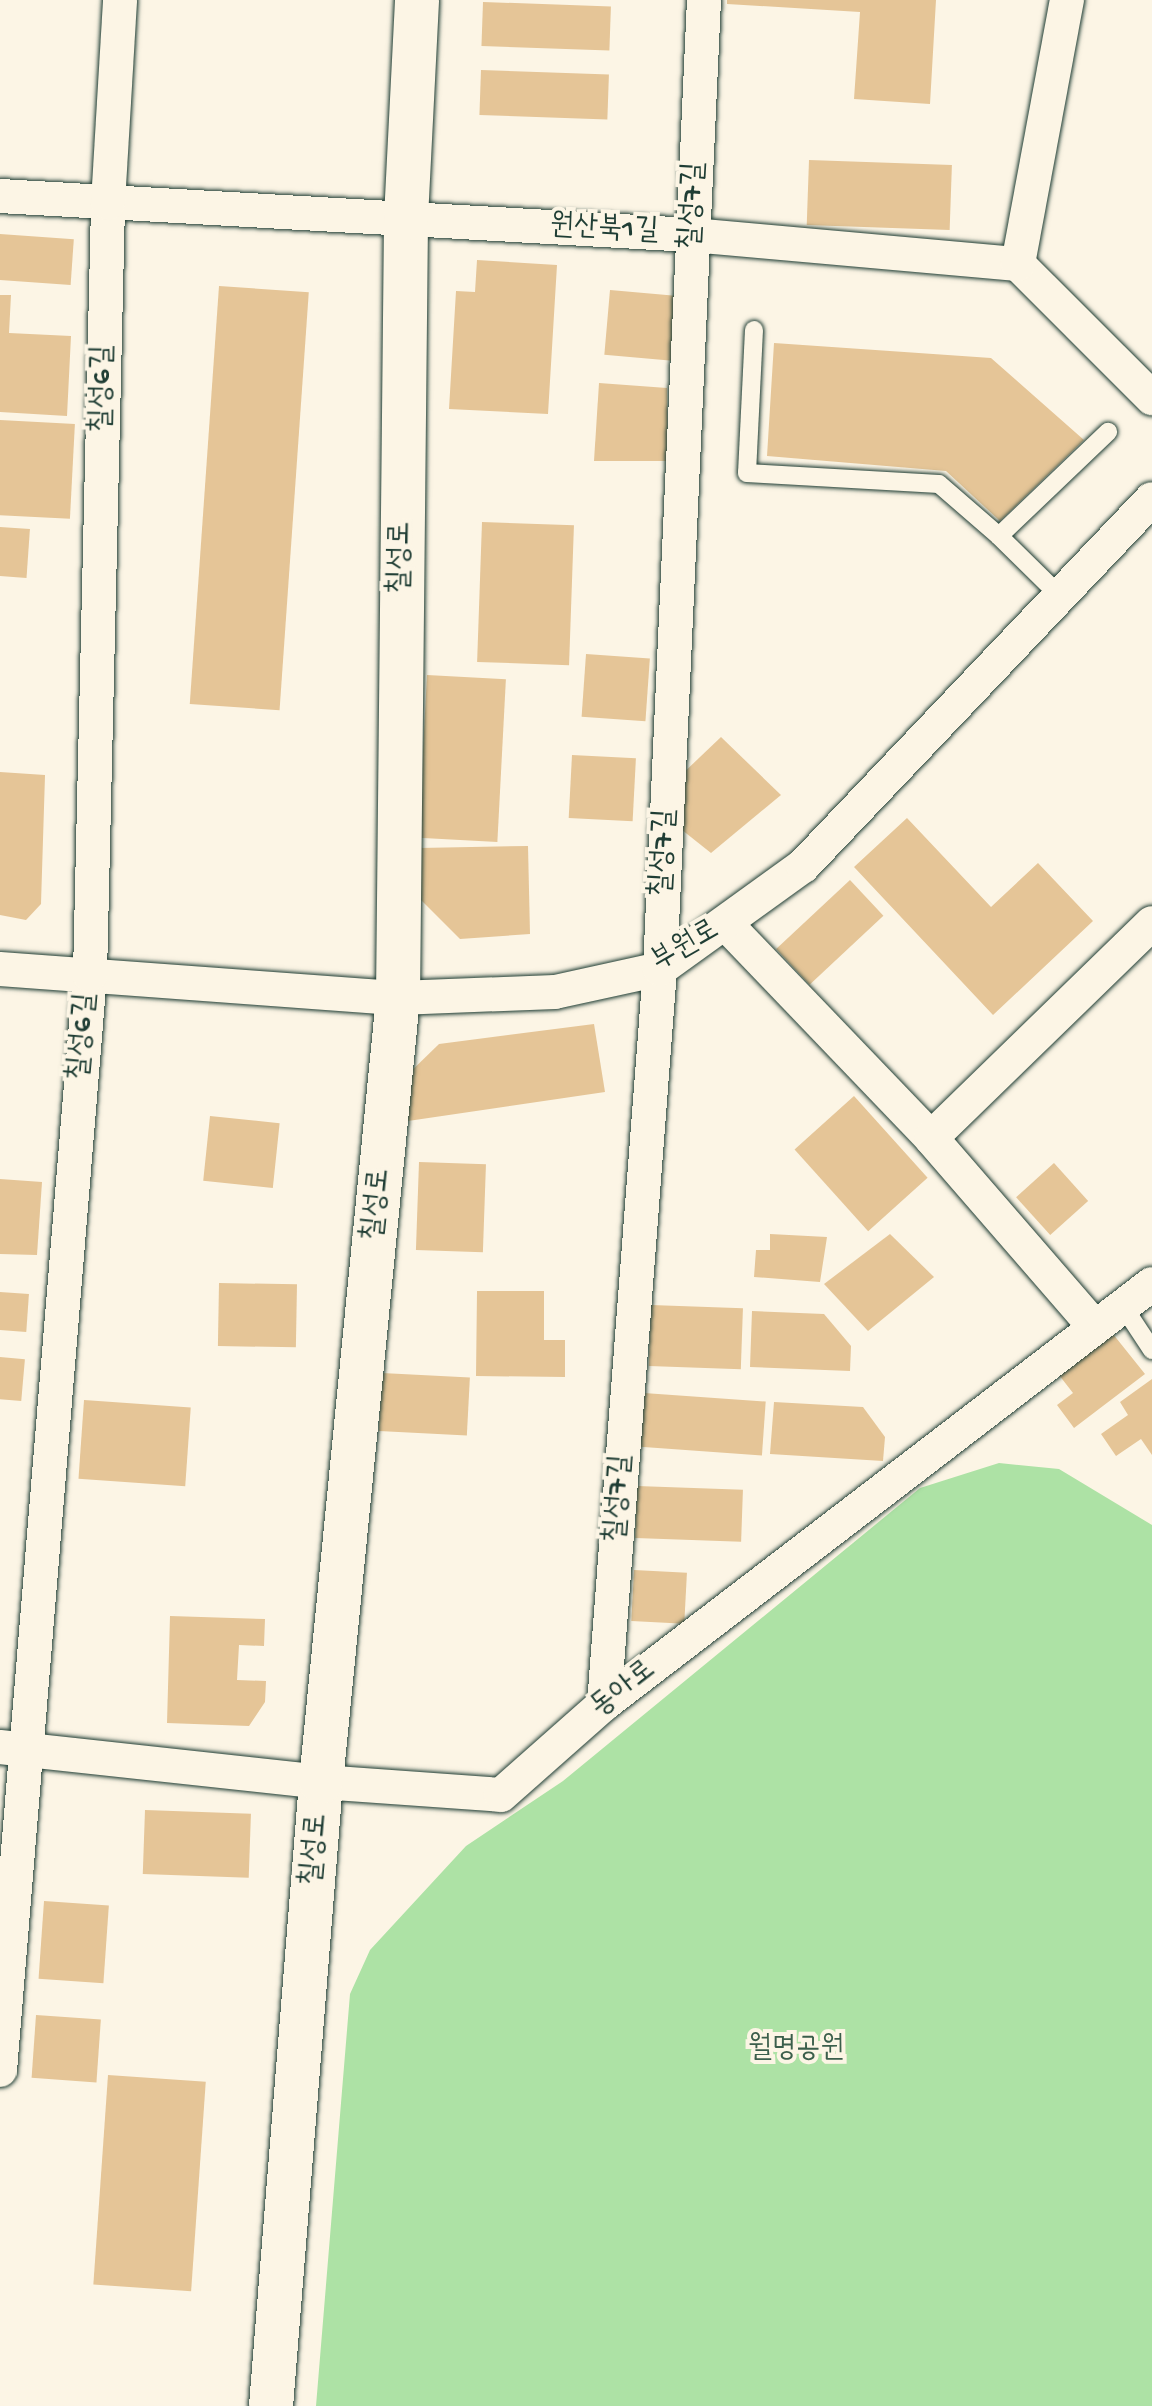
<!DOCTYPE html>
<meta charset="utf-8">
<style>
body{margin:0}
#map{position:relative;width:1152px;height:2406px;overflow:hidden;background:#fcf5e5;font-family:"Gochi Hand","Poor Story",sans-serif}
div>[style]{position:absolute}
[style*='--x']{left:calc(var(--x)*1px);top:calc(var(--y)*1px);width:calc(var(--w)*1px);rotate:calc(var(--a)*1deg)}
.green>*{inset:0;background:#ade2a5}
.building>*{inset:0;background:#e5c597;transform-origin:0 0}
.roads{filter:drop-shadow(0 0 2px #1f3d34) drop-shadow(0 0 2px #1f3d34)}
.service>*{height:18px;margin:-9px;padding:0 9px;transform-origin:9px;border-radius:9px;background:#fcf5e5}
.minor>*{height:34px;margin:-17px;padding:0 17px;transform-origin:17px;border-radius:17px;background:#fcf5e5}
.tertiary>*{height:44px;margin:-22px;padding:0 22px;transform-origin:22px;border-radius:22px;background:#fcf5e5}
span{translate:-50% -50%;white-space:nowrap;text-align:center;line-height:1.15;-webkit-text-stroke:8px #fcf5e5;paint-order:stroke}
.street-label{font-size:30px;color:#1f3d34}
.park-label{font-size:30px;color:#3b5e4b}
</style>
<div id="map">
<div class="green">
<i style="clip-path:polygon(999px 1463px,1059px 1469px,1152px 1525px,1152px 2406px,316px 2406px,350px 1994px,370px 1950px,466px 1846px,563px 1781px,920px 1488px)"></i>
</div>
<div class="building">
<i style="clip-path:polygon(727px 0,936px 0,930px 104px,854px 99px,860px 12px,727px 4px)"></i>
<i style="left:483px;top:2px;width:128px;height:44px;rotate:2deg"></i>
<i style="left:481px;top:70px;width:128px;height:45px;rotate:2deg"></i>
<i style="left:809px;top:160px;width:143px;height:65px;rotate:2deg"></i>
<i style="left:0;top:234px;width:74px;height:46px;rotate:4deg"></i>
<i style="clip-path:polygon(477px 260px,557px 265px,548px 414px,449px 409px,456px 291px,475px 292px)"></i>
<i style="left:219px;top:286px;width:90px;height:419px;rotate:4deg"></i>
<i style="left:610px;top:290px;width:71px;height:65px;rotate:5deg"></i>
<i style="clip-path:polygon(0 295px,11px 295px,9px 333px,71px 336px,67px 416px,0 412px)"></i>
<i style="clip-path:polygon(774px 343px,991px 358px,1084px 440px,1000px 521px,946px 471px,767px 456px)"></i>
<i style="clip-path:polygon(599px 383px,667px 388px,668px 461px,594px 461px)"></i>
<i style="left:0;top:420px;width:75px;height:95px;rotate:3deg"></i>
<i style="left:482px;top:522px;width:92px;height:140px;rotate:2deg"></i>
<i style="left:0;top:527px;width:30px;height:49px;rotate:4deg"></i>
<i style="left:586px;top:654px;width:64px;height:63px;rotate:4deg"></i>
<i style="left:427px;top:675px;width:79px;height:163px;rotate:3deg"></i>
<i style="clip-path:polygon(721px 737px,781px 795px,711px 853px,677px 826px,678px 778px)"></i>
<i style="left:572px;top:755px;width:64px;height:63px;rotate:3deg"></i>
<i style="clip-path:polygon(0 772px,45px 775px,41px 904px,26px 920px,0 915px)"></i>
<i style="clip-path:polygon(907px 818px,991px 907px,1038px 863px,1093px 921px,993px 1015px,854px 867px)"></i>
<i style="clip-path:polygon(528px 846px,530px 934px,460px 939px,417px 896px,419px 848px)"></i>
<i style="left:850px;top:880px;width:49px;height:101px;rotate:47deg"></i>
<i style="clip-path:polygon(594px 1024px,605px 1092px,408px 1121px,402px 1080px,439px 1044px)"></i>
<i style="left:854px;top:1096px;width:110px;height:80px;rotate:48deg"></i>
<i style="left:210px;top:1116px;width:70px;height:65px;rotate:6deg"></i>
<i style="left:419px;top:1162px;width:67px;height:88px;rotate:2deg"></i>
<i style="left:1054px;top:1163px;width:51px;height:51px;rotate:48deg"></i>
<i style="clip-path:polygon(0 1179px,42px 1182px,37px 1255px,0 1254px)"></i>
<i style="clip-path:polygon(770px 1234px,827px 1237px,820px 1282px,754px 1277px,756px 1250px,770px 1250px)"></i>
<i style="clip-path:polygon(890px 1234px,934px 1277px,868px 1331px,824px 1284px)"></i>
<i style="left:219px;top:1283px;width:78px;height:63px;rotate:1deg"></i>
<i style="clip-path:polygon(477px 1291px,544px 1291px,544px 1340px,565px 1340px,565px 1377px,476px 1376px)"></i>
<i style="left:0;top:1292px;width:29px;height:38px;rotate:4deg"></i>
<i style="left:651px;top:1305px;width:92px;height:61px;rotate:2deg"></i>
<i style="clip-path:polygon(752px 1311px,824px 1314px,851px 1346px,850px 1371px,750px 1367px)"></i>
<i style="clip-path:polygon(1113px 1334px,1145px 1374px,1074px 1428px,1057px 1405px,1073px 1393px,1059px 1375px)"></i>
<i style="left:0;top:1357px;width:25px;height:42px;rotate:5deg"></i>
<i style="left:382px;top:1373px;width:88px;height:58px;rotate:3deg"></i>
<i style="clip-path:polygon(1152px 1379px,1152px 1455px,1141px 1439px,1116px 1456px,1101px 1434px,1128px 1415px,1120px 1402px)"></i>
<i style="left:644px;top:1393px;width:122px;height:54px;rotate:4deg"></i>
<i style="left:84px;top:1400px;width:107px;height:79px;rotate:4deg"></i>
<i style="clip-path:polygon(774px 1402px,863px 1407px,885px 1437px,883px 1461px,770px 1454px)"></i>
<i style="left:637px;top:1486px;width:106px;height:52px;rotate:2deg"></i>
<i style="left:634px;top:1570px;width:53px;height:51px;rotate:3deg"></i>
<i style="clip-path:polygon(170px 1616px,265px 1619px,264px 1646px,239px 1645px,237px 1680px,266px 1681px,265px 1702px,249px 1726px,167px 1723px)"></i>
<i style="left:145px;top:1810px;width:106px;height:64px;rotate:2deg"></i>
<i style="left:44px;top:1901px;width:65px;height:78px;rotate:4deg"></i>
<i style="left:36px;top:2015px;width:65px;height:63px;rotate:4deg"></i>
<i style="left:108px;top:2075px;width:98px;height:210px;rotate:4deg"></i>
</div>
<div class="roads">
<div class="service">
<i style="--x:754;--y:330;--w:143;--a:92.8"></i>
<i style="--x:747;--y:473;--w:192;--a:3.3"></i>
<i style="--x:939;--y:484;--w:79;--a:40.9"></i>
<i style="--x:999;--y:536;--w:151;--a:-43.7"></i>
<i style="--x:999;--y:536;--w:87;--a:44.5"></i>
<i style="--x:1123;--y:1306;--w:53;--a:56.6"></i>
</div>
<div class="minor">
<i style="--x:0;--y:196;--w:693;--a:3.23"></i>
<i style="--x:692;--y:235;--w:327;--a:5.1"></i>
<i style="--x:1018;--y:264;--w:190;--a:45"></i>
<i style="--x:1018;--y:264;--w:269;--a:-79.5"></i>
<i style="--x:726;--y:924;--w:296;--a:46.2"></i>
<i style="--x:931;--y:1138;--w:250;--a:49.1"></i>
<i style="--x:0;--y:969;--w:399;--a:4.2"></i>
<i style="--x:398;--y:998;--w:157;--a:-2.2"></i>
<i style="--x:555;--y:992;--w:107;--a:-12.4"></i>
<i style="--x:660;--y:969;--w:176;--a:-35.8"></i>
<i style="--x:803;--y:866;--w:506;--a:-46.44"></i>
<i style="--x:931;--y:1138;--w:308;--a:-44.2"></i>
<i style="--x:604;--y:1704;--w:737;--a:-85.64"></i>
<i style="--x:660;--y:969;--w:970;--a:-87.4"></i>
<i style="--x:0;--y:1747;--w:323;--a:6.2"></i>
<i style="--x:321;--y:1782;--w:180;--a:4.1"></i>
<i style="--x:501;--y:1795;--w:137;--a:-41.5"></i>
<i style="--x:604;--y:1704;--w:690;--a:-37.47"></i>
<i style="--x:0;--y:2070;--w:1099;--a:-85.3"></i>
<i style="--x:90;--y:975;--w:772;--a:-88.66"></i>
<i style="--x:108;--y:203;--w:203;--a:-86.6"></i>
</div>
<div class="tertiary">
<i style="--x:271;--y:2406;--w:626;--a:-85.42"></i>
<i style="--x:321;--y:1782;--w:788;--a:-84.39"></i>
<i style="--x:398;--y:998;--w:780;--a:-89.41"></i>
<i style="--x:406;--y:218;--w:218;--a:-87.1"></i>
</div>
</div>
<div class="street-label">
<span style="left:694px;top:206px;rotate:-87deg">칠성7길</span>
<span style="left:604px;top:230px;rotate:3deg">원산북1길</span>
<span style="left:104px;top:389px;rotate:-89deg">칠성6길</span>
<span style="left:402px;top:558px;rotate:-89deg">칠성로</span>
<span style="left:665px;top:853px;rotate:-87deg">칠성7길</span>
<span style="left:686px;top:947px;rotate:-30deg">부원로</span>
<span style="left:84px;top:1037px;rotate:-85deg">칠성6길</span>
<span style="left:378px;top:1205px;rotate:-84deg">칠성로</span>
<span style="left:620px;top:1499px;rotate:-86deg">칠성7길</span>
<span style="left:624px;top:1690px;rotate:-38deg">동아로</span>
<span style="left:316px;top:1850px;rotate:-85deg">칠성로</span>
</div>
<div class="park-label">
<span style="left:796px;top:2050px">월명공원</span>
</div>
</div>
